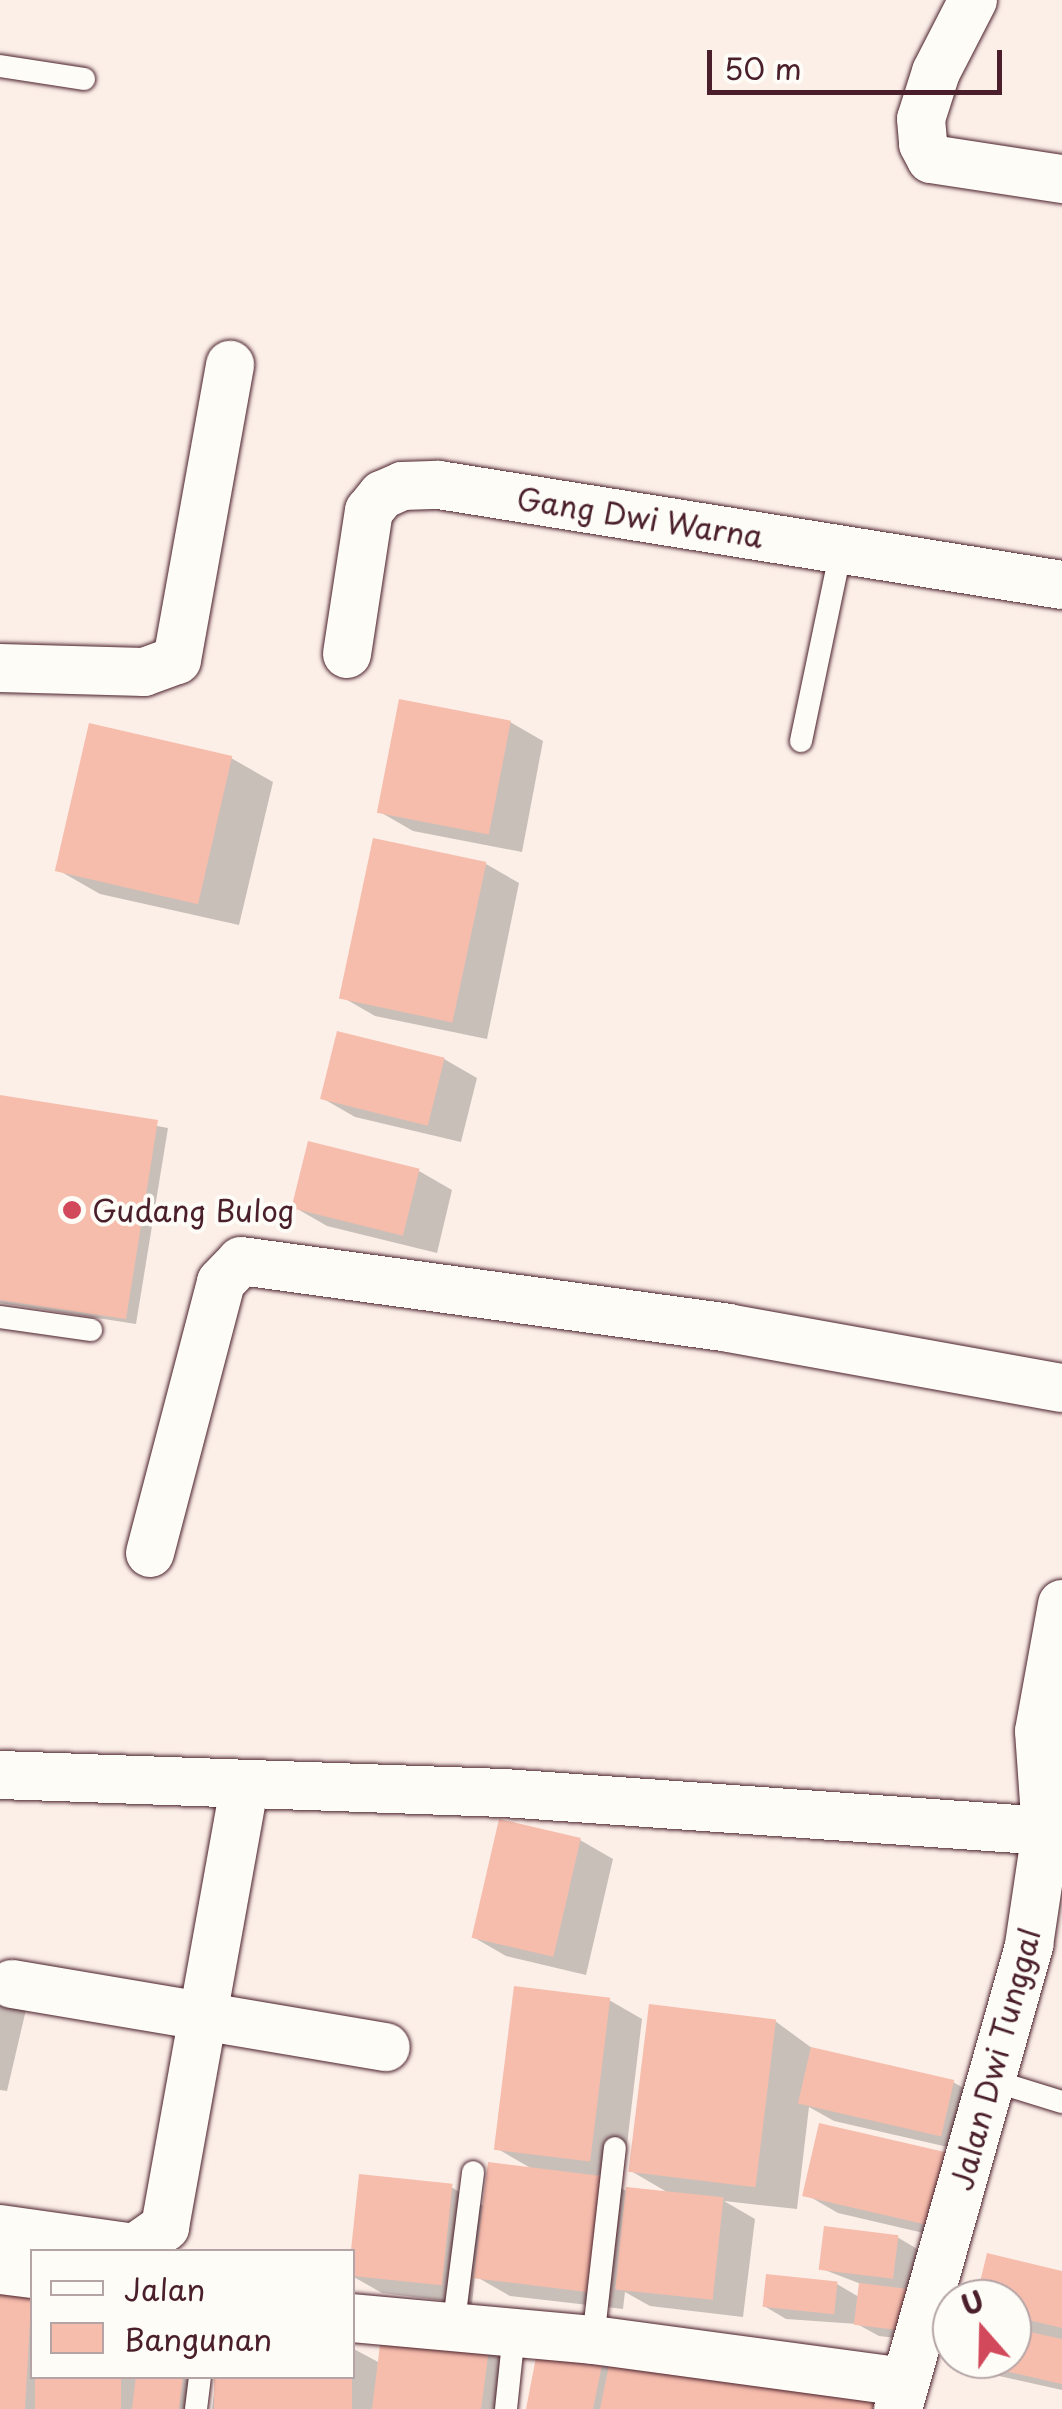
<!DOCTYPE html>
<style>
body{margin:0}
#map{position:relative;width:1062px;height:2409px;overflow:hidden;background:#fcefe8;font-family:"Playpen Sans",sans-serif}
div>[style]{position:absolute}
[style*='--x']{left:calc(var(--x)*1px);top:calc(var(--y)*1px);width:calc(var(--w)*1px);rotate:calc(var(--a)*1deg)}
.shadow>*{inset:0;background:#0003}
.building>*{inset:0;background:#f6bdad;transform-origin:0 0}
.roads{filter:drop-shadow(0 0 2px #4a1f2b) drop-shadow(0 0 2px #4a1f2b)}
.service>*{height:22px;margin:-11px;padding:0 11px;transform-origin:11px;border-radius:11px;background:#fdfcf7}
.minor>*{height:48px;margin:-24px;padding:0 24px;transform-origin:24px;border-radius:24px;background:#fdfcf7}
.dots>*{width:28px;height:28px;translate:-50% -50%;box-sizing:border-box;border:5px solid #fdfcf7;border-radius:50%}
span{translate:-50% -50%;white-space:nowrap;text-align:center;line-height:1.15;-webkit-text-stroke:8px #fdfcf7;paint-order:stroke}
.street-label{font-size:30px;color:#4a1f2b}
.poi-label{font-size:30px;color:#4a1f2b}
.left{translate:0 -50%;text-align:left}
.legend{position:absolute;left:30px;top:2249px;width:325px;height:130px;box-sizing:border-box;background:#fdfcf7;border:2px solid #b5a4a5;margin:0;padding:12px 18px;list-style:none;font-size:30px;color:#4a1f2b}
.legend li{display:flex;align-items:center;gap:20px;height:50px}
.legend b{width:50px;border:2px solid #b5a4a5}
.north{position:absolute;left:932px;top:2279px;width:100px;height:100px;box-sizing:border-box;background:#fdfcf7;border:2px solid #b5a4a5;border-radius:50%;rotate:340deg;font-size:28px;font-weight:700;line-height:40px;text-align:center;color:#4a1f2b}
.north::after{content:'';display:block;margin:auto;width:35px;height:45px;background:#d1495b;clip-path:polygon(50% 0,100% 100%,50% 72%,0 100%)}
.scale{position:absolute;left:707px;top:50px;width:295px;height:45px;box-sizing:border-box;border:5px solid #4a1f2b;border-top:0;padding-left:12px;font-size:30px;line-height:35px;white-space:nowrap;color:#4a1f2b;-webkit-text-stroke:8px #fdfcf7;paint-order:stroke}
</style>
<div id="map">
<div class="shadow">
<i style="clip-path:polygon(510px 722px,543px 741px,522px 852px,413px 831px,380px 812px)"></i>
<i style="clip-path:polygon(231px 758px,273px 782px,239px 925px,100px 894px,58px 870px)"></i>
<i style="clip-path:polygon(486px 864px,519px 883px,487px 1039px,375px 1016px,342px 997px)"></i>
<i style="clip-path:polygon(444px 1059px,477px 1078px,461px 1142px,355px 1117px,322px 1098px)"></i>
<i style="clip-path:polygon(0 1097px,168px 1128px,136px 1324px,0 1303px)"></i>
<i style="clip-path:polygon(419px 1171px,452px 1190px,437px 1253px,327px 1226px,294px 1207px)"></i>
<i style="clip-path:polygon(580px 1840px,613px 1859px,586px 1975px,506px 1956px,473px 1937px)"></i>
<i style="clip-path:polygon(0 1966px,32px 1984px,7px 2091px,0 2090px)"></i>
<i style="clip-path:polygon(609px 2000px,642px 2019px,623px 2178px,598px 2175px,628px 2192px,672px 2195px,631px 2171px,775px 2021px,816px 2051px,953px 2082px,986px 2101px,974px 2153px,834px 2121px,809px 2107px,797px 2209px,724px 2201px,755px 2219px,743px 2317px,650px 2306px,625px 2292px,623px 2309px,510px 2296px,475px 2276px,472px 2304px,382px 2293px,352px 2276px,362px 2177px,451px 2187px,485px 2207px,534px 2170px,496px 2148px)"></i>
<i style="clip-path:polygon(821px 2126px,962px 2242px,838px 2213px,805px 2194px)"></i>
<i style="clip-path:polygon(897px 2237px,919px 2250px,936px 2343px,879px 2336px,857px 2324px,786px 2319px,764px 2306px,837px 2284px,859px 2297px,861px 2284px,822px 2269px)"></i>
<i style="clip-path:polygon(1062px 2273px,1062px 2390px,999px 2376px,977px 2363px,1012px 2359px,1012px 2331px,1021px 2331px,1012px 2326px,1012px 2299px,979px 2299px)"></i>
<i style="clip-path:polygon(32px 2290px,32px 2376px,207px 2376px,203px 2409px,0 2409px)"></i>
<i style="clip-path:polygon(352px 2348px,380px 2363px,488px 2351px,521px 2370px,516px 2409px,212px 2409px,216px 2376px,352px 2376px)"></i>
<i style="clip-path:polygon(602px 2363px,611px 2368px,906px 2409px,528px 2409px)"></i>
</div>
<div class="building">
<i style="left:399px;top:699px;width:114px;height:116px;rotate:11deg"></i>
<i style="left:89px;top:723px;width:147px;height:152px;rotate:13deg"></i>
<i style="left:373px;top:838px;width:116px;height:164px;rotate:12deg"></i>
<i style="left:337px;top:1031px;width:111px;height:70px;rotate:14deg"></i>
<i style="clip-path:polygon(0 1095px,158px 1120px,126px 1319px,0 1300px)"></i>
<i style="left:308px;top:1141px;width:115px;height:69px;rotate:14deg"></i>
<i style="left:499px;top:1819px;width:84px;height:122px;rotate:13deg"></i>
<i style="left:514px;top:1986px;width:97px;height:165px;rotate:7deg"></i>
<i style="left:649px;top:2004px;width:128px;height:169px;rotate:7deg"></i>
<i style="left:811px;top:2047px;width:147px;height:58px;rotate:13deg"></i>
<i style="left:819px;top:2123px;width:130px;height:75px;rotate:13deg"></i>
<i style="left:488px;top:2162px;width:118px;height:117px;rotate:7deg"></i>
<i style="left:359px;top:2174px;width:94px;height:102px;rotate:6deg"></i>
<i style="left:626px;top:2187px;width:98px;height:103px;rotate:6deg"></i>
<i style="left:824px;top:2226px;width:75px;height:44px;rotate:7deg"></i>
<i style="clip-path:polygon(987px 2253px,1062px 2271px,1062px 2328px,1012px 2316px,1012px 2299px,976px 2299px)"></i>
<i style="left:766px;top:2274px;width:72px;height:33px;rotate:6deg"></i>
<i style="left:859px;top:2283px;width:61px;height:42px;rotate:7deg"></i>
<i style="clip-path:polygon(0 2284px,32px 2287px,25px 2409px,0 2409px)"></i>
<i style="clip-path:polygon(1012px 2328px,1062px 2339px,1062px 2384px,974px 2364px,975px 2359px,1012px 2359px)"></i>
<i style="clip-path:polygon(381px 2337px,489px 2349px,481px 2409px,372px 2409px)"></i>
<i style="clip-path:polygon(538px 2347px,603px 2360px,593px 2409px,526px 2409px)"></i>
<i style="clip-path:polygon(612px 2351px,885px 2394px,882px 2409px,600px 2409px)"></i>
<i style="left:35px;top:2376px;width:86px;height:33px"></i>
<i style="clip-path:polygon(136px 2376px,183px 2376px,179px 2409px,132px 2409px)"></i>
<i style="left:214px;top:2376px;width:138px;height:33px"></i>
</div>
<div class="roads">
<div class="service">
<i style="--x:0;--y:66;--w:85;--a:8.8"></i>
<i style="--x:801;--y:741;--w:196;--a:-78.2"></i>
<i style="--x:0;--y:1317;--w:92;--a:8.1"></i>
<i style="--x:994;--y:2081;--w:71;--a:17.2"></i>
<i style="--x:453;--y:2329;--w:158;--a:-82.7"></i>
<i style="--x:593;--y:2340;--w:193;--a:-83.5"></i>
<i style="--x:196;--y:2409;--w:33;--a:-83"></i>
<i style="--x:506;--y:2409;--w:76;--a:-84"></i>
</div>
<div class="minor">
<i style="--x:973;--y:0;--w:81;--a:117.2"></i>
<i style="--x:936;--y:72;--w:49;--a:107.7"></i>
<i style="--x:921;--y:119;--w:25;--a:85"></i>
<i style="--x:923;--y:144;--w:17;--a:62"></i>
<i style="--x:931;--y:159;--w:133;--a:8.7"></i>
<i style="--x:347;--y:654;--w:145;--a:-81.3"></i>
<i style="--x:369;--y:511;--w:21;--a:-51"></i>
<i style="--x:382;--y:495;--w:22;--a:-24"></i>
<i style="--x:402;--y:486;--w:37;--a:-2"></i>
<i style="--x:439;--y:485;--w:631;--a:9.12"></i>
<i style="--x:0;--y:668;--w:144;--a:1.6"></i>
<i style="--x:144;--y:672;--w:35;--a:-20"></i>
<i style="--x:177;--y:660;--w:300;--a:-79.8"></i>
<i style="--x:150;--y:1553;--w:280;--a:-75.3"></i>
<i style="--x:221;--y:1282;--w:29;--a:-46"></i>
<i style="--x:241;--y:1261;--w:492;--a:7.8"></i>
<i style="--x:728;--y:1328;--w:339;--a:10.2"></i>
<i style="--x:0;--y:1775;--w:504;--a:2.05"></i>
<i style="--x:504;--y:1793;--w:543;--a:4.01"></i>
<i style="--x:12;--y:1984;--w:379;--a:9.6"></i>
<i style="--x:0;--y:2229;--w:136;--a:8"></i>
<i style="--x:135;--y:2248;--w:37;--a:-35"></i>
<i style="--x:165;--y:2227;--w:446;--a:-79.8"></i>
<i style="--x:0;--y:2270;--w:32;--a:7"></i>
<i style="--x:352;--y:2318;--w:242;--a:5.2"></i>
<i style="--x:593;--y:2340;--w:313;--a:7.7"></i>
<i style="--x:898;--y:2409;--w:482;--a:-74.2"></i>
<i style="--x:1029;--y:1945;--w:115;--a:-81.5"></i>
<i style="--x:1046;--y:1831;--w:100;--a:-94"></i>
<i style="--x:1039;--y:1731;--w:129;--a:-79.7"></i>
</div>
</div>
<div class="dots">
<i style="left:72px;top:1210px;background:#d1495b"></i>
</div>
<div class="street-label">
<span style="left:640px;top:517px;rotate:9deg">Gang Dwi Warna</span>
<span style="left:995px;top:2059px;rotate:-75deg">Jalan Dwi Tunggal</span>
</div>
<div class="poi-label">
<span class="left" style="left:92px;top:1210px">Gudang Bulog</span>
</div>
<ul class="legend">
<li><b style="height:12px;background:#fdfcf7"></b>Jalan</li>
<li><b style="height:28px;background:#f6bdad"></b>Bangunan</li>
</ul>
<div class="north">U</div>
<div class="scale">50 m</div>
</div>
